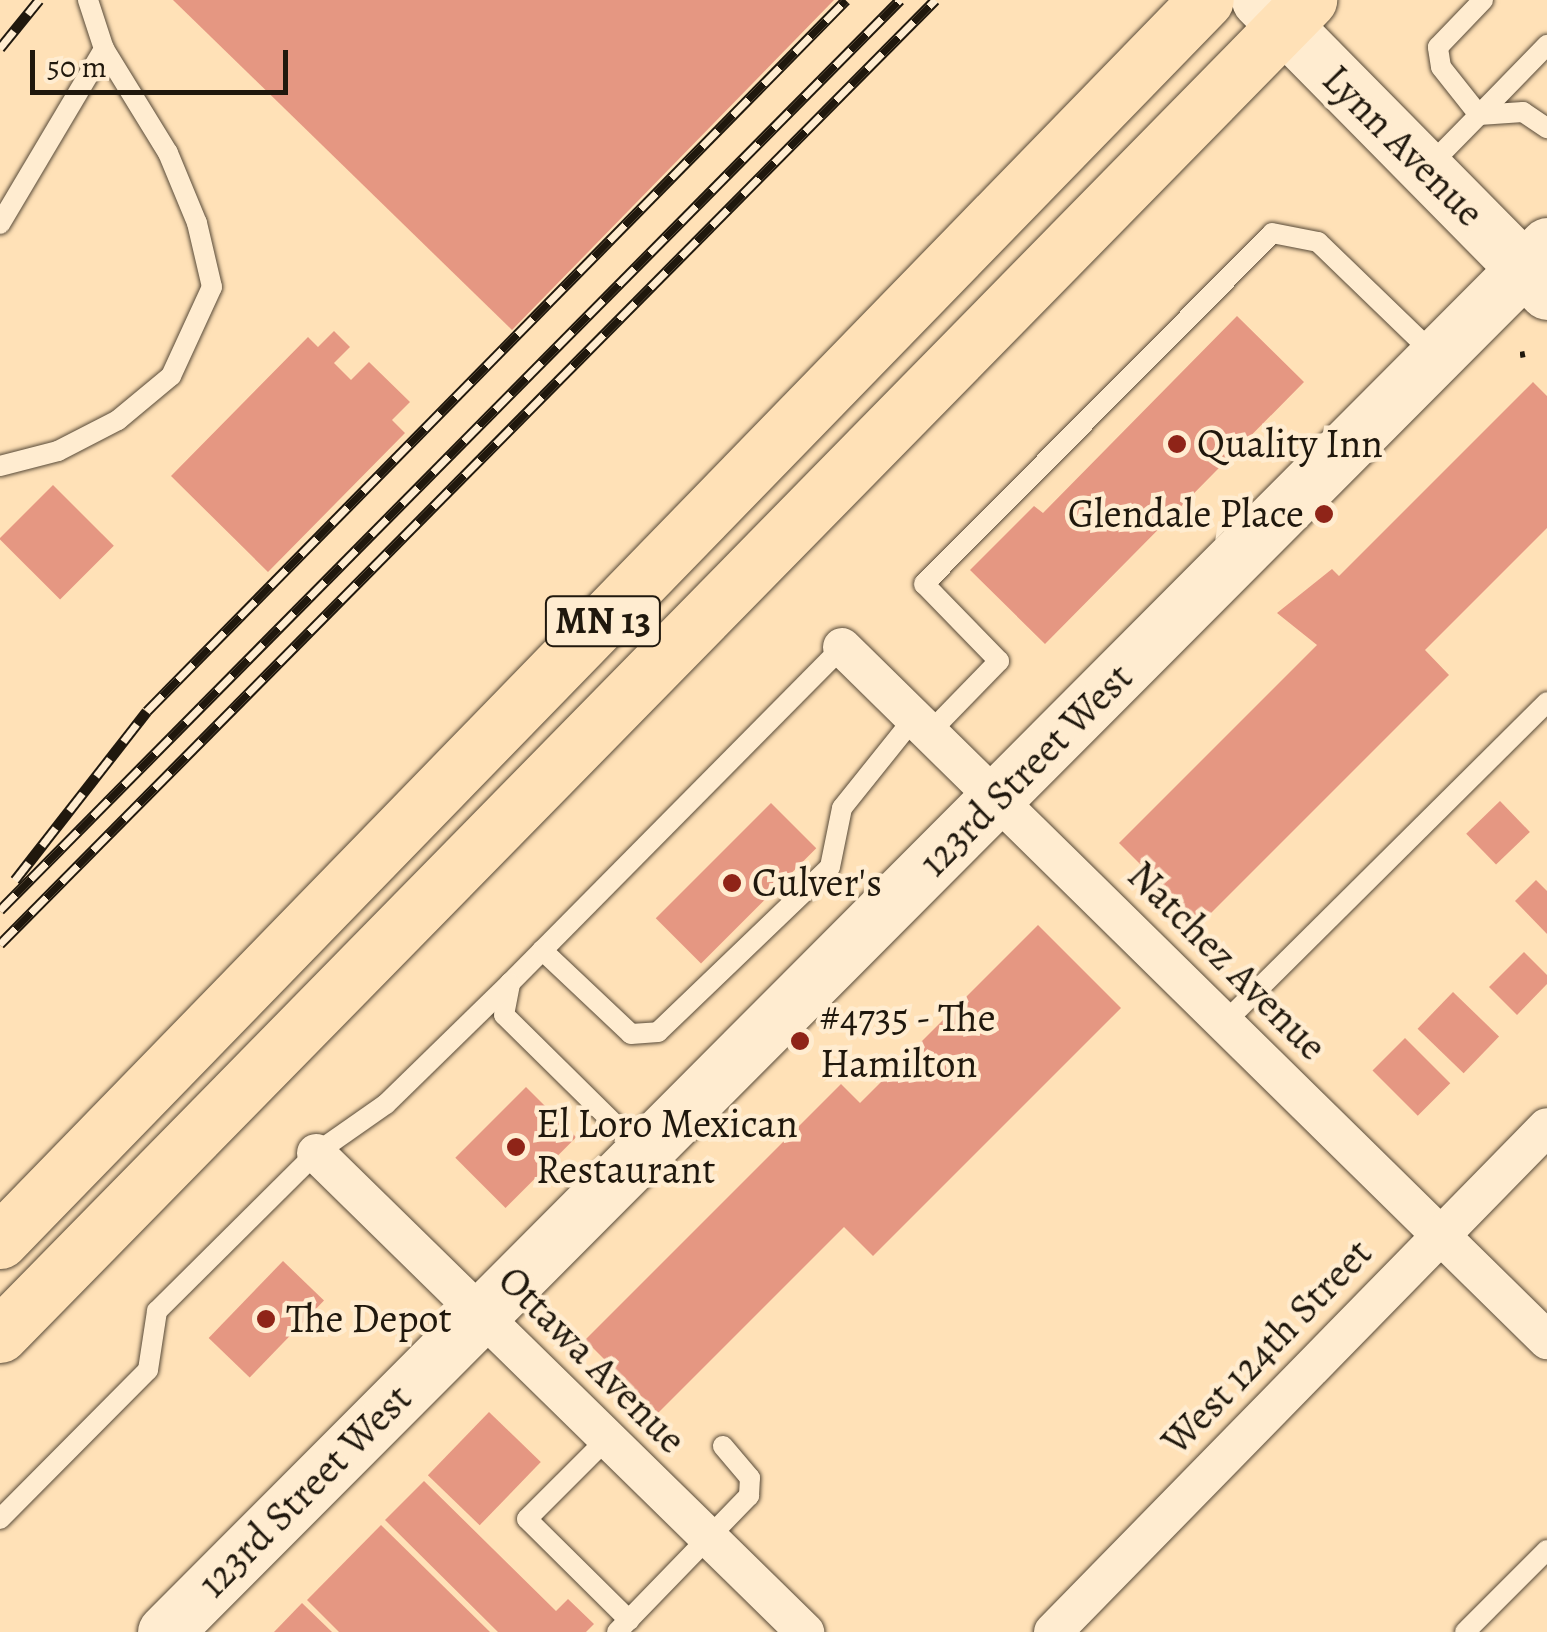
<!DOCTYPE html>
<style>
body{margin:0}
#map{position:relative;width:1547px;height:1632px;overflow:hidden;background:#ffe1b7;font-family:Alegreya,serif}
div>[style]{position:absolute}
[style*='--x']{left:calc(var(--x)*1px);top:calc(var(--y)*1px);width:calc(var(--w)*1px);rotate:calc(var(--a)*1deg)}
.building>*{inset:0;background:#e59782;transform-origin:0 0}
.path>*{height:6px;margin-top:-3px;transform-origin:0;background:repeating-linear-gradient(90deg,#20180d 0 8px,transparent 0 13px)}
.roads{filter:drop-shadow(0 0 2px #584a38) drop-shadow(0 0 2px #584a38)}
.lane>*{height:20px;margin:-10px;padding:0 10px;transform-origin:10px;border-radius:10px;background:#ffecd0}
.street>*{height:38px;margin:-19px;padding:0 19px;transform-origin:19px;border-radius:19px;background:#ffecd0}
.secondary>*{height:55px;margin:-27.5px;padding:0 27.5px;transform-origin:27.5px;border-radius:27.5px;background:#ffecd0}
.highway>*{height:55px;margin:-27.5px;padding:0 27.5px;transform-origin:27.5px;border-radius:27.5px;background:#ffe1b7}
.rail>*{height:11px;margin-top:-5.5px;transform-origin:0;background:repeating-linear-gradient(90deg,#ffecd0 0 22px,#20180d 0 44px);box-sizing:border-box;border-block:2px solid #20180d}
.dots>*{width:28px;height:28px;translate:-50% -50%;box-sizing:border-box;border:5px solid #ffecd0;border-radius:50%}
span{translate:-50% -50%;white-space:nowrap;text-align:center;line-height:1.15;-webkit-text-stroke:9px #ffecd0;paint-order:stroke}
.shield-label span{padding:2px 8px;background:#ffecd0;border:2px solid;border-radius:8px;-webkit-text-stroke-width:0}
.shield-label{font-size:38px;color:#20180d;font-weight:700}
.street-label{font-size:40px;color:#20180d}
.poi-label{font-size:40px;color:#20180d}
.left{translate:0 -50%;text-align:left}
.right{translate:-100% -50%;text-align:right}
.scale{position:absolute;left:30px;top:50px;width:258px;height:45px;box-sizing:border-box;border:5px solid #20180d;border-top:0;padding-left:12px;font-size:30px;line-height:35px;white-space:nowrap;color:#20180d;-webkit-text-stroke:8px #ffecd0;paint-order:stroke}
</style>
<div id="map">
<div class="building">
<i style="clip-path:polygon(173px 0,834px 0,512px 330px)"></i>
<i style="clip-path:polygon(1237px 316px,1304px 382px,1045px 644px,970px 570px,1034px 506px,1043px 513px)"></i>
<i style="clip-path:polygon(334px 331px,350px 347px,334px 363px,351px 380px,369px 362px,410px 402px,392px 420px,405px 433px,268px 572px,171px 476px,308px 337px,318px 347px)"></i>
<i style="clip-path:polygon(1533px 382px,1547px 396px,1547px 528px,1425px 650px,1449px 675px,1200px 924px,1119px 843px,1317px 645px,1277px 613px,1332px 569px,1339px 576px)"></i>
<i style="left:53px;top:485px;width:86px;height:76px;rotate:45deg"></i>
<i style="left:1500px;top:801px;width:43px;height:47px;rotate:46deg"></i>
<i style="left:771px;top:803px;width:64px;height:163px;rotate:45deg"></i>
<i style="clip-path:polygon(1536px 880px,1547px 891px,1547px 934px,1515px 901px)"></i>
<i style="clip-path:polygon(1038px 925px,1121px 1008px,873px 1256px,844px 1227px,658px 1413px,585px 1340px,841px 1084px,860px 1103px)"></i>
<i style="clip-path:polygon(1524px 952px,1547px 975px,1547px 984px,1517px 1015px,1489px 987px)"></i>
<i style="left:1453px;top:992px;width:64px;height:51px;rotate:44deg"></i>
<i style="left:1405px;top:1038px;width:64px;height:46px;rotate:45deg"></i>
<i style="left:526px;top:1087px;width:71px;height:100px;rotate:45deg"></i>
<i style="left:283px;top:1261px;width:57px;height:107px;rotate:44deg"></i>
<i style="left:489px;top:1412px;width:72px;height:88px;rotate:44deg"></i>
<i style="clip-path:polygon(424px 1481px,556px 1611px,568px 1599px,594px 1624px,586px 1632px,498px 1632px,385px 1520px)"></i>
<i style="clip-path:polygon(381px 1525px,490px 1632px,339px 1632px,307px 1600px)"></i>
<i style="clip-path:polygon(302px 1603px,332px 1632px,274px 1632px)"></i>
</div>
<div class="path">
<i style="--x:1520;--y:355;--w:5;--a:-11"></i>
</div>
<div class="roads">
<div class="lane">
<i style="--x:1479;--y:115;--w:98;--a:-45.8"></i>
<i style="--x:1479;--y:115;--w:44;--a:-3.9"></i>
<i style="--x:1523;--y:112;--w:29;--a:34"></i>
<i style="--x:1426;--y:169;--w:76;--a:-45.5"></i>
<i style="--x:1479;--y:115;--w:61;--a:-128.4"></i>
<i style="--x:1441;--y:67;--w:20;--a:-99"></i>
<i style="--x:1438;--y:47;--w:65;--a:-46.2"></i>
<i style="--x:0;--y:224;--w:204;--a:-59.3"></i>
<i style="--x:0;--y:466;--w:60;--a:-14.5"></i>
<i style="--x:58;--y:451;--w:68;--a:-27.3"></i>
<i style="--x:118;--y:420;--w:69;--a:-39.7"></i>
<i style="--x:171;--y:376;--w:98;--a:-65.3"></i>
<i style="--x:212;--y:287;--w:66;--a:-103.2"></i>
<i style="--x:197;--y:223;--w:76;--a:-112.5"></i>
<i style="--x:168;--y:153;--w:122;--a:-121.6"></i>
<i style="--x:104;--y:49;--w:52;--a:-108.1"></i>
<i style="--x:930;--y:732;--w:99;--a:-45.8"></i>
<i style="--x:999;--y:661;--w:107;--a:-134.2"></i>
<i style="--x:924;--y:584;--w:494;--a:-45.2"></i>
<i style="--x:1272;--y:233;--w:47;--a:11.1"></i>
<i style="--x:1318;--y:242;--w:163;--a:44"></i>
<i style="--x:542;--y:950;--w:122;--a:43.3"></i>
<i style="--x:631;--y:1034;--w:27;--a:-4"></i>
<i style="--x:658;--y:1032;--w:238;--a:-43.8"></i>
<i style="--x:830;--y:867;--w:60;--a:-78.5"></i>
<i style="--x:842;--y:808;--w:117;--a:-51.3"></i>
<i style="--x:1225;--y:1022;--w:454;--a:-44.8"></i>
<i style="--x:641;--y:1150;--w:192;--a:-135.4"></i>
<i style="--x:504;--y:1015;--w:33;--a:-79"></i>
<i style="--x:510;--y:983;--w:472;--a:-45.3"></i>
<i style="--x:607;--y:1439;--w:113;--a:135"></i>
<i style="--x:527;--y:1519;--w:144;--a:44.7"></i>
<i style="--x:0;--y:1519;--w:210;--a:-45.2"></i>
<i style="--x:148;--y:1370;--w:60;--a:-81.3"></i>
<i style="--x:157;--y:1311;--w:224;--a:-44.8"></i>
<i style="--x:316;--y:1153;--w:85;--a:-35"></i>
<i style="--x:386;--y:1104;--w:173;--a:-44.3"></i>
<i style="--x:617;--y:1632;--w:190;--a:-45.9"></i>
<i style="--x:749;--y:1496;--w:18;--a:-87"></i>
<i style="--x:750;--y:1478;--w:42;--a:-130.2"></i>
<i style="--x:1465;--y:1632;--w:116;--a:-45"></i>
</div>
<div class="street">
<i style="--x:842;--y:647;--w:989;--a:44.51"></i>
<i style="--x:316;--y:1153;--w:685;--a:44.41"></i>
<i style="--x:1053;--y:1632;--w:706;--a:-45.63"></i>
</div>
<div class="secondary">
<i style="--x:1259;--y:0;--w:410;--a:45.4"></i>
<i style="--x:165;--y:1632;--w:1958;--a:-45.1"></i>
</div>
<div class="highway">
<i style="--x:0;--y:1241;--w:1730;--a:-45.82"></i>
<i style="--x:0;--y:1335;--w:1870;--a:-45.56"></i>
</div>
</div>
<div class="rail">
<i style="--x:0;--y:48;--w:62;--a:-50.9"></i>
<i style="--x:15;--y:880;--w:214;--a:-52"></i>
<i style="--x:147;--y:711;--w:997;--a:-45.49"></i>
<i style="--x:0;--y:910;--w:1280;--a:-45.32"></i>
<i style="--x:0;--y:944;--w:1329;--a:-45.27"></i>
</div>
<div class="dots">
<i style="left:1177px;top:444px;background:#8f2418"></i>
<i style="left:1324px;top:514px;background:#8f2418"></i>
<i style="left:732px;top:883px;background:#8f2418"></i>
<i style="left:800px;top:1041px;background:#8f2418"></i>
<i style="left:516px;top:1147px;background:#8f2418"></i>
<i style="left:266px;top:1319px;background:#8f2418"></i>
</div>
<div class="shield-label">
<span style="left:603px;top:621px">MN 13</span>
</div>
<div class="street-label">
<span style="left:1403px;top:146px;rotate:45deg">Lynn Avenue</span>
<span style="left:1026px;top:770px;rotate:-45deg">123rd Street West</span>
<span style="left:1227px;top:961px;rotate:45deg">Natchez Avenue</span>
<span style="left:1267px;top:1347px;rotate:-46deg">West 124th Street</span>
<span style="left:592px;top:1360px;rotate:45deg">Ottawa Avenue</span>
<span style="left:305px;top:1491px;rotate:-45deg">123rd Street West</span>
</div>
<div class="poi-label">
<span class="left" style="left:1197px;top:444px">Quality Inn</span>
<span class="right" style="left:1304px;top:514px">Glendale Place</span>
<span class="left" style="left:752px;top:883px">Culver's</span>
<span class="left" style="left:820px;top:1041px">#4735 - The<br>Hamilton</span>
<span class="left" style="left:536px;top:1147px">El Loro Mexican<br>Restaurant</span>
<span class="left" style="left:286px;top:1319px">The Depot</span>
</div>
<div class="scale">50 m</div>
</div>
